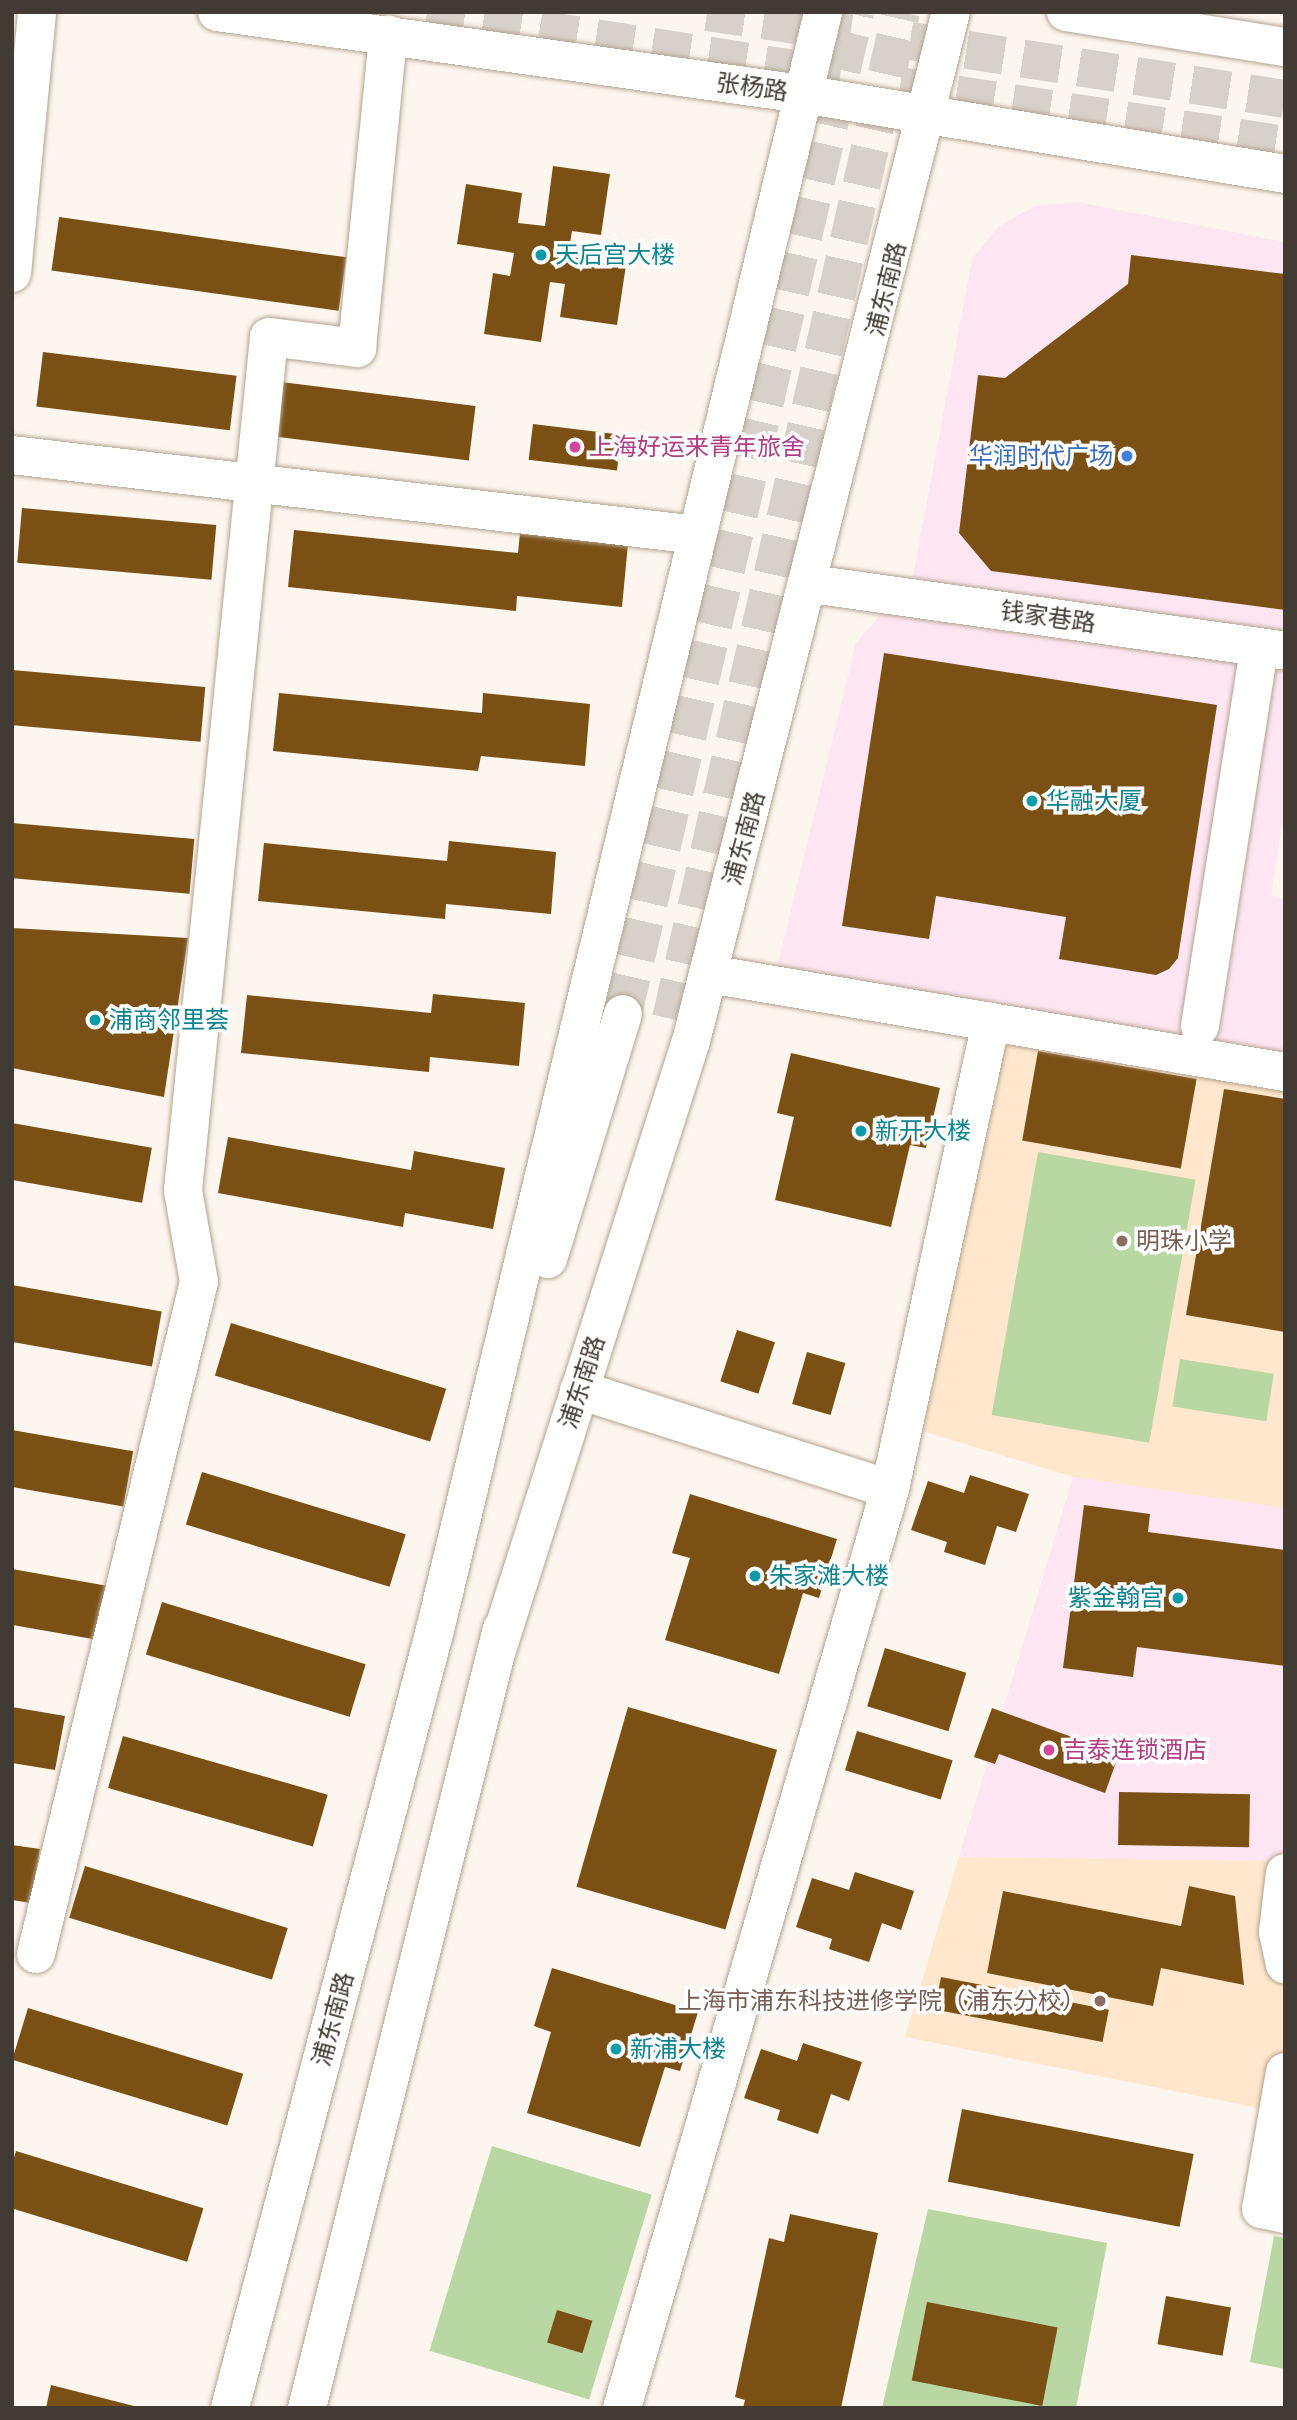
<!DOCTYPE html>
<meta charset="utf-8">
<style>
body{margin:0}
#map{position:relative;width:1297px;height:2420px;overflow:hidden;background:#fdf6ee;font-family:Poppins,"Noto Sans SC",sans-serif}
div>[style]{position:absolute}
[style*='--x']{left:calc(var(--x)*1px);top:calc(var(--y)*1px);width:calc(var(--w)*1px);rotate:calc(var(--a)*1deg)}
.commercial>*{inset:0;background:#fde6f2}
.built>*{inset:0;background:#ffe7cd}
.green>*{inset:0;background:#b8d7a3;transform-origin:0 0}
.building>*{inset:0;background:#7b5014;transform-origin:0 0}
.major-tunnel>*{height:38px;margin-top:-19px;transform-origin:0;background:repeating-linear-gradient(90deg,#d8d1c9 0 38px,transparent 0 57px)}
.roads{filter:drop-shadow(0 0 2px #b3a390) drop-shadow(0 0 2px #b3a390)}
.minor>*{height:38px;margin:-19px;padding:0 19px;transform-origin:19px;border-radius:19px;background:#fff}
.major>*{height:38px;margin:-19px;padding:0 19px;transform-origin:19px;border-radius:19px;background:#fff}
.dots>*{width:19px;height:19px;translate:-50% -50%;box-sizing:border-box;border:4px solid #fff;border-radius:50%}
span{translate:-50% -50%;white-space:nowrap;text-align:center;line-height:1.15;-webkit-text-stroke:7px #fff;paint-order:stroke}
.street-label{font-size:24px;color:#423b33}
.culture-label{font-size:24px;color:#0d838f}
.left{translate:0 -50%;text-align:left}
.right{translate:-100% -50%;text-align:right}
.hotel-label{font-size:24px;color:#b23c85}
.shop-label{font-size:24px;color:#366cbe}
.education-label{font-size:24px;color:#785e54}
.frame{position:absolute;inset:0;border:14px solid #423b33;pointer-events:none}
</style>
<div id="map">
<div class="commercial">
<i style="clip-path:polygon(1077px 202px,1285px 242px,1285px 807px,1271px 896px,1285px 899px,1285px 1052px,777px 967px,856px 643px,913px 576px,972px 259px,999px 226px,1035px 206px)"></i>
<i style="clip-path:polygon(1073px 1477px,1285px 1508px,1285px 1861px,959px 1857px)"></i>
</div>
<div class="built">
<i style="clip-path:polygon(1008px 1007px,1285px 1052px,1285px 1508px,1073px 1477px,919px 1430px)"></i>
<i style="clip-path:polygon(959px 1857px,1285px 1861px,1285px 2072px,1278px 2112px,905px 2037px)"></i>
</div>
<div class="green">
<i style="left:1038px;top:1152px;width:160px;height:267px;rotate:10deg"></i>
<i style="left:1180px;top:1359px;width:95px;height:48px;rotate:9deg"></i>
<i style="left:492px;top:2146px;width:167px;height:214px;rotate:17deg"></i>
<i style="clip-path:polygon(928px 2209px,1107px 2243px,1076px 2408px,882px 2408px)"></i>
<i style="clip-path:polygon(1274px 2236px,1285px 2238px,1285px 2369px,1250px 2362px)"></i>
</div>
<div class="building">
<i style="clip-path:polygon(553px 166px,610px 174px,601px 235px,572px 231px,568px 256px,626px 265px,617px 325px,560px 317px,565px 284px,550px 282px,541px 342px,484px 334px,493px 273px,510px 276px,514px 253px,457px 244px,466px 184px,522px 193px,518px 223px,545px 226px)"></i>
<i style="left:59px;top:217px;width:290px;height:54px;rotate:8deg"></i>
<i style="clip-path:polygon(1131px 255px,1285px 274px,1285px 610px,991px 571px,959px 533px,978px 375px,1005px 378px,1128px 284px)"></i>
<i style="left:43px;top:352px;width:195px;height:55px;rotate:7deg"></i>
<i style="left:281px;top:382px;width:196px;height:55px;rotate:7deg"></i>
<i style="left:533px;top:424px;width:89px;height:36px;rotate:7deg"></i>
<i style="left:22px;top:508px;width:195px;height:55px;rotate:5deg"></i>
<i style="clip-path:polygon(294px 530px,518px 553px,520px 533px,628px 544px,622px 607px,517px 596px,516px 611px,288px 587px)"></i>
<i style="clip-path:polygon(884px 653px,1217px 705px,1178px 958px,1169px 969px,1156px 975px,1059px 959px,1066px 917px,936px 896px,929px 939px,842px 926px)"></i>
<i style="left:12px;top:670px;width:194px;height:55px;rotate:5deg"></i>
<i style="clip-path:polygon(279px 693px,482px 713px,483px 693px,590px 704px,585px 766px,481px 756px,478px 771px,273px 751px)"></i>
<i style="left:12px;top:823px;width:183px;height:55px;rotate:5deg"></i>
<i style="clip-path:polygon(449px 841px,556px 852px,551px 914px,446px 904px,445px 919px,258px 901px,264px 843px,447px 861px)"></i>
<i style="clip-path:polygon(12px 928px,188px 938px,164px 1097px,12px 1068px)"></i>
<i style="clip-path:polygon(433px 994px,525px 1003px,519px 1066px,430px 1057px,429px 1072px,241px 1053px,247px 995px,431px 1013px)"></i>
<i style="left:1038px;top:1051px;width:161px;height:91px;rotate:10deg"></i>
<i style="clip-path:polygon(791px 1053px,940px 1088px,926px 1148px,910px 1145px,891px 1227px,775px 1200px,794px 1117px,777px 1113px)"></i>
<i style="clip-path:polygon(1224px 1089px,1285px 1099px,1285px 1332px,1186px 1315px)"></i>
<i style="left:12px;top:1123px;width:142px;height:56px;rotate:10deg"></i>
<i style="clip-path:polygon(228px 1137px,411px 1170px,414px 1151px,505px 1168px,493px 1229px,405px 1213px,403px 1227px,218px 1193px)"></i>
<i style="left:12px;top:1285px;width:152px;height:56px;rotate:10deg"></i>
<i style="left:231px;top:1323px;width:225px;height:55px;rotate:17deg"></i>
<i style="left:737px;top:1330px;width:40px;height:54px;rotate:18deg"></i>
<i style="left:807px;top:1352px;width:40px;height:54px;rotate:16deg"></i>
<i style="left:12px;top:1430px;width:123px;height:56px;rotate:10deg"></i>
<i style="left:202px;top:1472px;width:213px;height:55px;rotate:17deg"></i>
<i style="clip-path:polygon(970px 1475px,1029px 1494px,1016px 1532px,997px 1526px,985px 1565px,944px 1552px,947px 1542px,911px 1530px,928px 1481px,964px 1493px)"></i>
<i style="clip-path:polygon(690px 1494px,837px 1539px,819px 1598px,803px 1593px,779px 1674px,665px 1640px,690px 1558px,672px 1553px)"></i>
<i style="clip-path:polygon(1084px 1505px,1150px 1514px,1148px 1532px,1285px 1550px,1285px 1666px,1137px 1647px,1133px 1677px,1063px 1668px)"></i>
<i style="left:12px;top:1569px;width:96px;height:55px;rotate:10deg"></i>
<i style="left:162px;top:1602px;width:213px;height:55px;rotate:17deg"></i>
<i style="left:885px;top:1648px;width:85px;height:61px;rotate:17deg"></i>
<i style="clip-path:polygon(12px 1707px,65px 1716px,55px 1770px,12px 1763px)"></i>
<i style="left:628px;top:1707px;width:155px;height:187px;rotate:16deg"></i>
<i style="clip-path:polygon(992px 1708px,1094px 1745px,1098px 1734px,1123px 1743px,1105px 1793px,999px 1754px,995px 1764px,974px 1757px)"></i>
<i style="left:857px;top:1731px;width:100px;height:41px;rotate:17deg"></i>
<i style="left:123px;top:1736px;width:213px;height:54px;rotate:16deg"></i>
<i style="left:1119px;top:1792px;width:131px;height:53px;rotate:1deg"></i>
<i style="clip-path:polygon(12px 1845px,40px 1849px,31px 1903px,12px 1900px)"></i>
<i style="left:85px;top:1866px;width:212px;height:54px;rotate:17deg"></i>
<i style="clip-path:polygon(855px 1872px,914px 1891px,901px 1930px,882px 1923px,869px 1962px,829px 1949px,832px 1939px,796px 1927px,812px 1878px,849px 1890px)"></i>
<i style="clip-path:polygon(1189px 1886px,1235px 1896px,1244px 1985px,1161px 1968px,1153px 2006px,987px 1973px,1003px 1891px,1181px 1926px)"></i>
<i style="clip-path:polygon(552px 1968px,698px 2012px,680px 2071px,665px 2067px,640px 2147px,527px 2113px,551px 2032px,534px 2026px)"></i>
<i style="left:941px;top:1977px;width:171px;height:33px;rotate:11deg"></i>
<i style="left:28px;top:2008px;width:225px;height:54px;rotate:17deg"></i>
<i style="clip-path:polygon(803px 2043px,862px 2062px,849px 2101px,831px 2094px,818px 2134px,777px 2120px,780px 2110px,744px 2098px,761px 2049px,797px 2061px)"></i>
<i style="left:962px;top:2109px;width:236px;height:74px;rotate:11deg"></i>
<i style="left:16px;top:2151px;width:196px;height:56px;rotate:17deg"></i>
<i style="clip-path:polygon(790px 2214px,878px 2233px,841px 2408px,743px 2408px,745px 2400px,735px 2397px,769px 2238px,784px 2242px)"></i>
<i style="left:1166px;top:2296px;width:66px;height:49px;rotate:10deg"></i>
<i style="left:927px;top:2302px;width:133px;height:80px;rotate:11deg"></i>
<i style="left:557px;top:2310px;width:37px;height:34px;rotate:17deg"></i>
<i style="clip-path:polygon(51px 2385px,138px 2407px,138px 2408px,46px 2408px)"></i>
</div>
<div class="major-tunnel">
<i style="--x:427;--y:12;--w:418;--a:8.8"></i>
<i style="--x:707;--y:12;--w:145;--a:8.4"></i>
<i style="--x:910;--y:41;--w:379;--a:8.8"></i>
<i style="--x:900;--y:86;--w:389;--a:8.7"></i>
<i style="--x:623;--y:1014;--w:1029;--a:-76.96"></i>
<i style="--x:671;--y:1019;--w:1033;--a:-77.13"></i>
</div>
<div class="roads">
<div class="minor">
<i style="--x:12;--y:273;--w:262;--a:-84.5"></i>
<i style="--x:12;--y:455;--w:690;--a:6.66"></i>
<i style="--x:811;--y:584;--w:479;--a:8"></i>
<i style="--x:709;--y:974;--w:584;--a:9.66"></i>
<i style="--x:1200;--y:1026;--w:383;--a:-81.1"></i>
<i style="--x:579;--y:1390;--w:326;--a:17.7"></i>
<i style="--x:1285;--y:1873;--w:59;--a:96.8"></i>
<i style="--x:1278;--y:1932;--w:33;--a:78"></i>
<i style="--x:36;--y:1954;--w:691;--a:-76.37"></i>
<i style="--x:199;--y:1282;--w:93;--a:-99.9"></i>
<i style="--x:183;--y:1190;--w:857;--a:-84.24"></i>
<i style="--x:269;--y:337;--w:89;--a:7.1"></i>
<i style="--x:357;--y:348;--w:315;--a:-84.3"></i>
<i style="--x:1285;--y:2072;--w:139;--a:99.9"></i>
<i style="--x:1261;--y:2209;--w:25;--a:12"></i>
<i style="--x:622;--y:2408;--w:957;--a:-73.74"></i>
<i style="--x:890;--y:1489;--w:478;--a:-77.8"></i>
</div>
<div class="major">
<i style="--x:217;--y:12;--w:591;--a:7.98"></i>
<i style="--x:802;--y:94;--w:490;--a:9.4"></i>
<i style="--x:1066;--y:12;--w:222;--a:9.1"></i>
<i style="--x:548;--y:1259;--w:256;--a:-73"></i>
<i style="--x:496;--y:1653;--w:642;--a:-72.33"></i>
<i style="--x:691;--y:1041;--w:1061;--a:-75.82"></i>
<i style="--x:230;--y:2408;--w:805;--a:-75.24"></i>
<i style="--x:435;--y:1630;--w:1664;--a:-76.51"></i>
<i style="--x:307;--y:2408;--w:803;--a:-75.95"></i>
</div>
</div>
<div class="dots">
<i style="left:541px;top:255px;background:#0f9aa8"></i>
<i style="left:575px;top:447px;background:#d1479c"></i>
<i style="left:1127px;top:456px;background:#3f7fe0"></i>
<i style="left:1032px;top:801px;background:#0f9aa8"></i>
<i style="left:95px;top:1020px;background:#0f9aa8"></i>
<i style="left:861px;top:1131px;background:#0f9aa8"></i>
<i style="left:1122px;top:1241px;background:#8d6e63"></i>
<i style="left:755px;top:1576px;background:#0f9aa8"></i>
<i style="left:1178px;top:1598px;background:#0f9aa8"></i>
<i style="left:1049px;top:1750px;background:#d1479c"></i>
<i style="left:1100px;top:2001px;background:#8d6e63"></i>
<i style="left:616px;top:2049px;background:#0f9aa8"></i>
</div>
<div class="street-label">
<span style="left:752px;top:87px;rotate:8deg">张杨路</span>
<span style="left:886px;top:289px;rotate:-76deg">浦东南路</span>
<span style="left:1048px;top:617px;rotate:8deg">钱家巷路</span>
<span style="left:744px;top:838px;rotate:-75deg">浦东南路</span>
<span style="left:582px;top:1382px;rotate:-72deg">浦东南路</span>
<span style="left:333px;top:2019px;rotate:-75deg">浦东南路</span>
</div>
<div class="culture-label">
<span class="left" style="left:555px;top:255px">天后宫大楼</span>
<span class="left" style="left:1046px;top:801px">华融大厦</span>
<span class="left" style="left:109px;top:1020px">浦商邻里荟</span>
<span class="left" style="left:875px;top:1131px">新开大楼</span>
<span class="left" style="left:769px;top:1576px">朱家滩大楼</span>
<span class="right" style="left:1164px;top:1598px">紫金翰宫</span>
<span class="left" style="left:630px;top:2049px">新浦大楼</span>
</div>
<div class="hotel-label">
<span class="left" style="left:589px;top:447px">上海好运来青年旅舍</span>
<span class="left" style="left:1063px;top:1750px">吉泰连锁酒店</span>
</div>
<div class="shop-label">
<span class="right" style="left:1113px;top:456px">华润时代广场</span>
</div>
<div class="education-label">
<span class="left" style="left:1136px;top:1241px">明珠小学</span>
<span class="right" style="left:1086px;top:2001px">上海市浦东科技进修学院（浦东分校）</span>
</div>
<div class="frame"></div>
</div>
